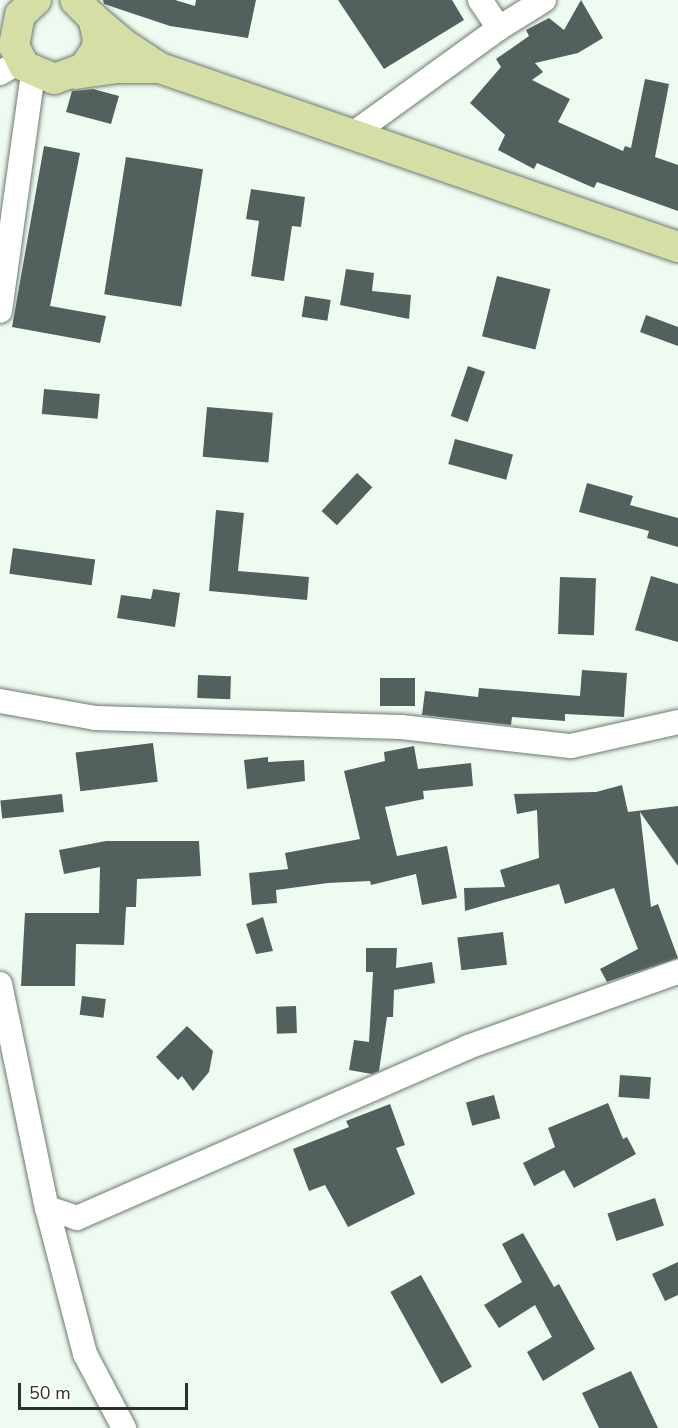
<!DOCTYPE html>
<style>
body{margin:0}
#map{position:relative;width:678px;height:1428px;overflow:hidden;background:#effbf1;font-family:"Nunito Sans",sans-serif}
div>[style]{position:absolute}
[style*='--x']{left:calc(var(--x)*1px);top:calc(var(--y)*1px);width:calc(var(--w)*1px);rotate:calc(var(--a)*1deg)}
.building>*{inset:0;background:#52605e;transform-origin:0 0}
.roads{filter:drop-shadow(0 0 2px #6f7a71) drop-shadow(0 0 2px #6f7a71)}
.minor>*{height:24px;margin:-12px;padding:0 12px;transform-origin:12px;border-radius:12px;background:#fff}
.major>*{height:30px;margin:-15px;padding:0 15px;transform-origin:15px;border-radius:15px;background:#d4dea5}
span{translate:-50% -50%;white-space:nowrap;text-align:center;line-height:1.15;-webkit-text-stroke:6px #fff;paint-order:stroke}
.scale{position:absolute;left:18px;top:1383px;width:170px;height:27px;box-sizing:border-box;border:3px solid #2c312d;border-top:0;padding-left:8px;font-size:18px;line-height:21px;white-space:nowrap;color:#2c312d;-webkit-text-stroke:4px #fff;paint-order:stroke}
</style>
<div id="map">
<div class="building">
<i style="clip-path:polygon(103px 0,175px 0,195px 6px,196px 0,256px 0,248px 38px,170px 26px,104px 4px)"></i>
<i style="clip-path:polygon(338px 0,452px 0,464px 20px,384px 69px)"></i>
<i style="clip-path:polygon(581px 0,603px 38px,578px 53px,535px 63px,543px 72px,532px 80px,570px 99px,558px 122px,623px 151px,625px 146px,631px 148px,645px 79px,669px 84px,655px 157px,678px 165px,678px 211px,597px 182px,594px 188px,537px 163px,534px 169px,498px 150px,505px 135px,470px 103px,501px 67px,496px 59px,529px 36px,526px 30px,549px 18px,564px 30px)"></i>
<i style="clip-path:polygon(93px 89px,119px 96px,111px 124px,66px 112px,72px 91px)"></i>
<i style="clip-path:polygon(44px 146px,80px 153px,50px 306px,106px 316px,100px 343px,12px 327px)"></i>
<i style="left:126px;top:157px;width:78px;height:139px;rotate:9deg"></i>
<i style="clip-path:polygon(251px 189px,305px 197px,301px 227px,292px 226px,284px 281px,251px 276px,259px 221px,246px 219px)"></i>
<i style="clip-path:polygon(346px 269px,374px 273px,372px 291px,411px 295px,409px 319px,340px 305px)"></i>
<i style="left:497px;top:276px;width:55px;height:62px;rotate:14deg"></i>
<i style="left:305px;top:296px;width:26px;height:21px;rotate:9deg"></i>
<i style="clip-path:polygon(646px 315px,678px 327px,678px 346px,640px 332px)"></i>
<i style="left:468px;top:366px;width:18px;height:53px;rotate:19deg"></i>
<i style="left:44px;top:389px;width:56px;height:25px;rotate:5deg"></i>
<i style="left:207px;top:407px;width:66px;height:50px;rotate:5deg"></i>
<i style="left:455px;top:439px;width:60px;height:26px;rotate:15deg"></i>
<i style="left:357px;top:473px;width:21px;height:52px;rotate:43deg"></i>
<i style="clip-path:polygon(587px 483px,633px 496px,630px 505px,678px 518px,678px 547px,647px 538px,649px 531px,579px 512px)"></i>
<i style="clip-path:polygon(216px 510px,244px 513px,238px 571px,309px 577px,307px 600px,209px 591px)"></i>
<i style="left:13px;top:548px;width:83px;height:26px;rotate:8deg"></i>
<i style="clip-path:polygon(651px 576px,678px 584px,678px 642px,635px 630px)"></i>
<i style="left:560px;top:577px;width:36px;height:57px;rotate:2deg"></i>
<i style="clip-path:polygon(153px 589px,180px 593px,175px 627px,117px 618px,121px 595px,151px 599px)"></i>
<i style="clip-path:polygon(582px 670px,627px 673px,624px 717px,565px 714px,565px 721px,512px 717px,511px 725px,422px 715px,425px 691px,478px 697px,479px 688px,580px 696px)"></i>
<i style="left:198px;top:675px;width:33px;height:23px;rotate:2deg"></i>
<i style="left:380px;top:678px;width:35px;height:28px"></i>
<i style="left:153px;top:743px;width:39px;height:78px;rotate:83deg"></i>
<i style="clip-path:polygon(414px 746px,418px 769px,471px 763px,473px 786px,423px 791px,424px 799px,385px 807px,397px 856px,447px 846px,457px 898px,422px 905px,416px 874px,371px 885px,370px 881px,328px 883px,276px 890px,277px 903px,252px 905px,249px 873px,288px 869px,285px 853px,360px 839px,344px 771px,385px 761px,384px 752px)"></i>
<i style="clip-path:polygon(268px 757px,268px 762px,304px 760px,305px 781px,247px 789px,244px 760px)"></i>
<i style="clip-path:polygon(622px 785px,628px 812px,678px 806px,678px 866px,640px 812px,651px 907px,658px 904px,678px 958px,607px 982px,600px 969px,638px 949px,614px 888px,565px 904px,559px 884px,465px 911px,464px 888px,505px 887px,500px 870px,539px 858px,537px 810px,517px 814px,514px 794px,596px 792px)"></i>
<i style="left:62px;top:794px;width:18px;height:62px;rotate:84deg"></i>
<i style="clip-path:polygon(106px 841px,199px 841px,201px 876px,137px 879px,136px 907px,126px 907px,124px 945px,76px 944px,75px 986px,21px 986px,25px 913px,99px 913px,100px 867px,64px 874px,59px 850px)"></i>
<i style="clip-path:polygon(263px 917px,273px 951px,256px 954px,246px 924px)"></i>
<i style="left:503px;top:932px;width:33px;height:46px;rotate:83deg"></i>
<i style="clip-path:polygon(366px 948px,397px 948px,396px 968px,432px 962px,435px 983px,394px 990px,393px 1017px,387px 1017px,379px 1071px,372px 1074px,349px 1070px,354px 1040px,369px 1042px,373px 972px,366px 972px)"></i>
<i style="left:82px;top:996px;width:24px;height:19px;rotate:7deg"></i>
<i style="left:296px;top:1006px;width:27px;height:20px;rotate:88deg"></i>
<i style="clip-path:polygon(187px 1026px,213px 1051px,209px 1072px,193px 1091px,182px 1076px,178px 1080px,156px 1057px)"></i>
<i style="left:620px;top:1075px;width:31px;height:22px;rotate:4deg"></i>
<i style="left:494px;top:1095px;width:24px;height:29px;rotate:75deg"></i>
<i style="clip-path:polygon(608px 1103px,623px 1139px,627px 1137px,636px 1154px,574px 1188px,564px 1170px,534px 1186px,523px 1163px,555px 1147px,548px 1128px)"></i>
<i style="clip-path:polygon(390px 1104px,405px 1145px,396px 1148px,415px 1194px,348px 1227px,325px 1185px,309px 1191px,293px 1149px,349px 1127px,346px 1121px)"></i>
<i style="left:655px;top:1198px;width:29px;height:50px;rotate:72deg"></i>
<i style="clip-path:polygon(523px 1233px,554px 1287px,559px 1284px,595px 1349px,543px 1381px,527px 1352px,552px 1337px,535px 1305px,499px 1328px,484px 1305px,522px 1282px,502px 1244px)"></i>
<i style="clip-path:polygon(678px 1262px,678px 1295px,665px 1301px,652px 1274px)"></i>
<i style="left:421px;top:1275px;width:105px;height:35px;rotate:61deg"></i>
<i style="clip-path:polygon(631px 1371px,658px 1428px,599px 1428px,582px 1393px)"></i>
</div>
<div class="roads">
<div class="minor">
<i style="--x:480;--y:0;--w:34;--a:56"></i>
<i style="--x:0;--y:73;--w:24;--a:-30"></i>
<i style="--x:350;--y:136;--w:184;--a:-35.9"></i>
<i style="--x:499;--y:28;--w:53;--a:-31.9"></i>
<i style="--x:0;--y:311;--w:240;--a:-82.1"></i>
<i style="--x:0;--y:701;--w:97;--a:10.1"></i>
<i style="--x:95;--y:718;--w:306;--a:1.7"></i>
<i style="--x:401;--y:727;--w:171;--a:6.4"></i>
<i style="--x:571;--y:746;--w:110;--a:-12.6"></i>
<i style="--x:0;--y:984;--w:229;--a:78.2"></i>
<i style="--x:47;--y:1208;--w:32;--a:18"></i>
<i style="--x:77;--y:1218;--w:427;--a:-23.6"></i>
<i style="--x:468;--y:1047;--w:223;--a:-19.7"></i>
<i style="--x:47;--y:1208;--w:151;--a:75.4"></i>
<i style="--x:85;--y:1354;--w:84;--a:62.2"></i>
</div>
<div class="major">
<i style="--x:36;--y:0;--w:22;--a:137"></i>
<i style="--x:20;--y:15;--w:32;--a:101"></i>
<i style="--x:14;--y:46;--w:22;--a:63"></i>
<i style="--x:24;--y:66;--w:33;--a:23"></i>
<i style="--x:54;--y:79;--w:32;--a:-20"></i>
<i style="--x:84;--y:68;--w:22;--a:-56"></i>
<i style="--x:96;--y:50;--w:11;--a:-80"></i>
<i style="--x:98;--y:39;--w:22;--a:-103"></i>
<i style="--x:93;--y:18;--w:25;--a:-135"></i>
<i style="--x:93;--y:18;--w:42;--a:40.2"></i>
<i style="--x:125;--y:45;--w:42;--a:33.3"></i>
<i style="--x:160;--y:68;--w:548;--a:19.06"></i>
<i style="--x:75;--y:74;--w:41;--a:-8.3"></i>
<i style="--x:116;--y:68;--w:44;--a:0"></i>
</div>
</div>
<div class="scale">50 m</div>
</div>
